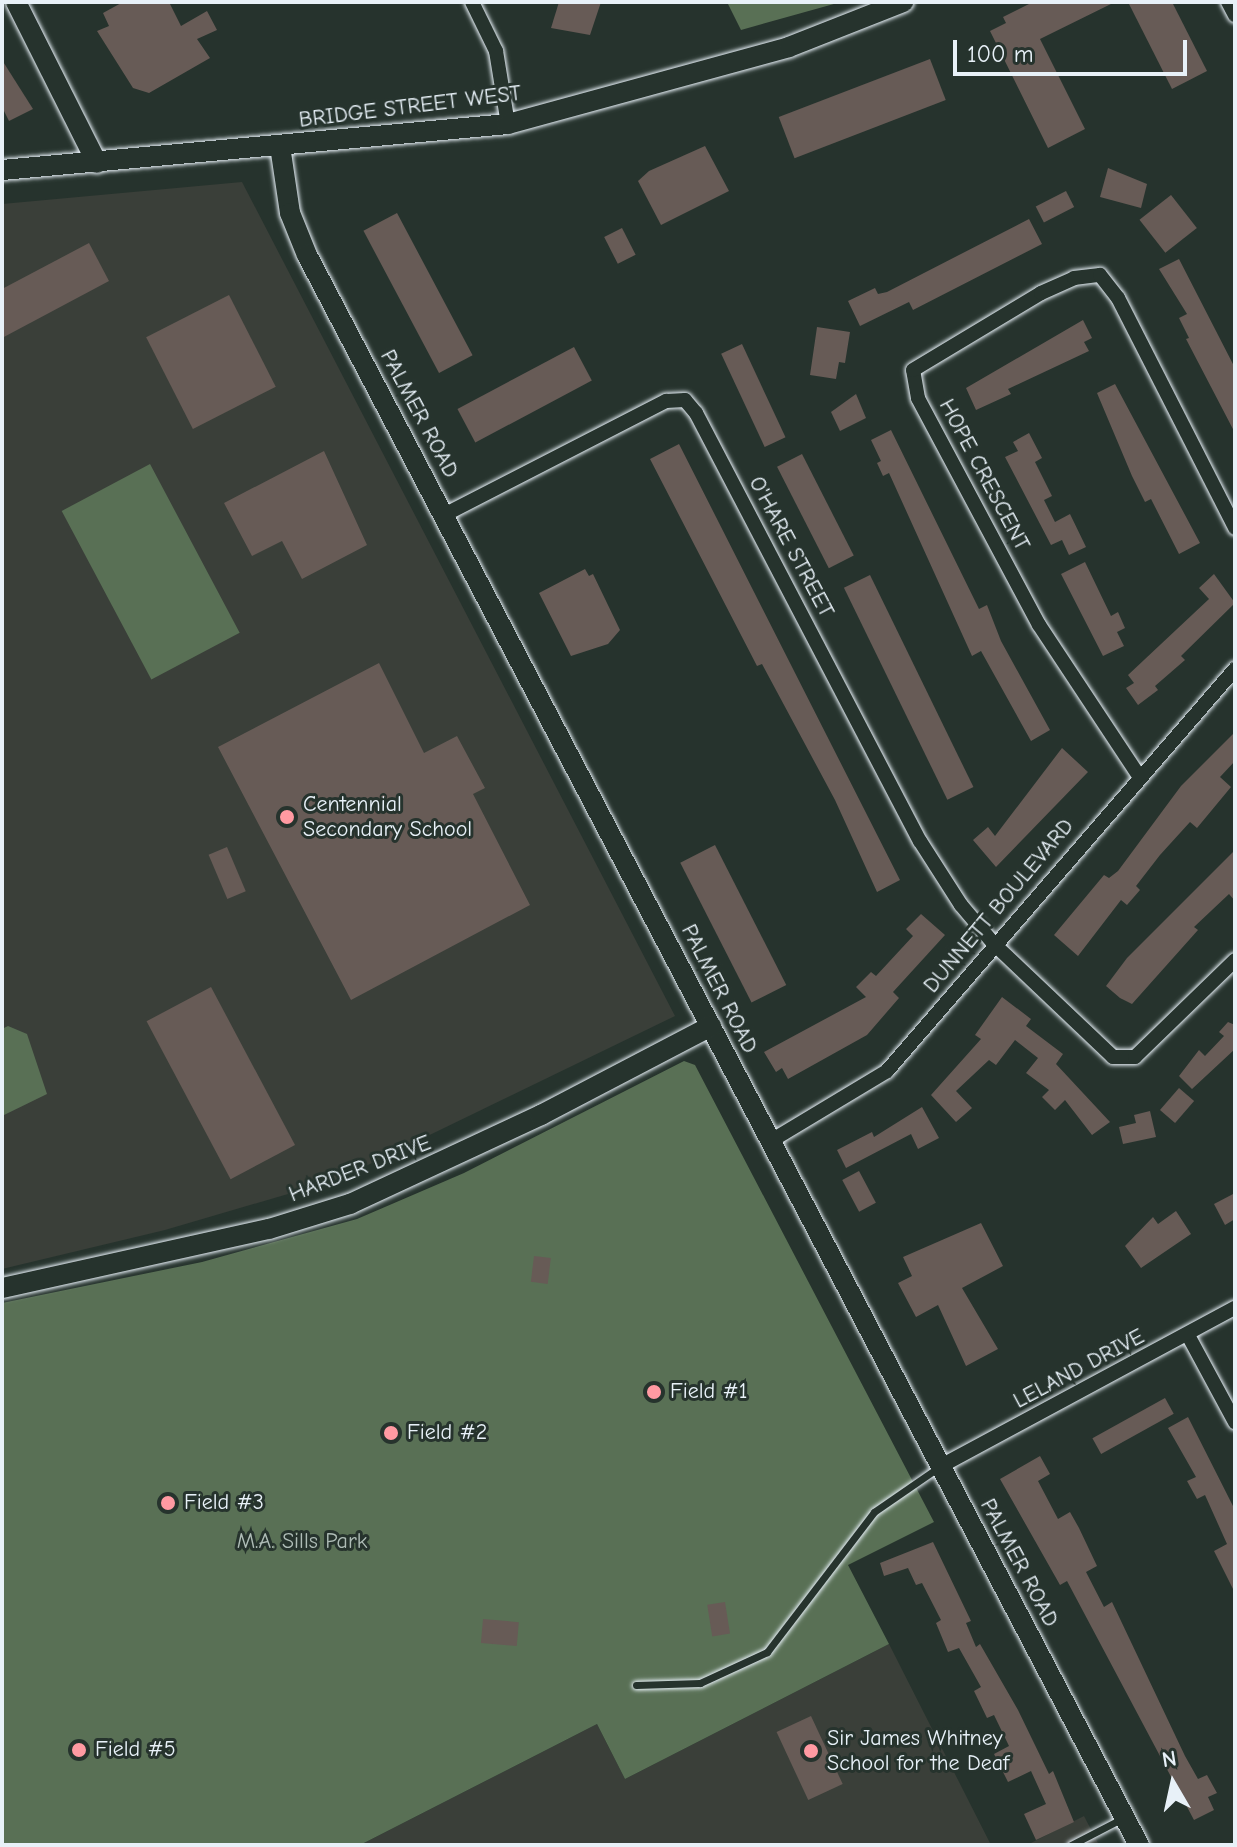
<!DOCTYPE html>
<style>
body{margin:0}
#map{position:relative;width:1237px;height:1847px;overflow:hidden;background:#26332d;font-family:"Comic Neue",sans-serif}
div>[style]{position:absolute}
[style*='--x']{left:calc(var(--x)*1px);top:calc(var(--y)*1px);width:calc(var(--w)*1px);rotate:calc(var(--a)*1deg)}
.built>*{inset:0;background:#3a3f39}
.green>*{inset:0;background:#597055;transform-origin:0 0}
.building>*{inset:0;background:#675b56;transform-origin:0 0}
.roads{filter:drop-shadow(0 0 2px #e8f1f8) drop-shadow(0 0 2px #e8f1f8)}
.lane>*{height:7px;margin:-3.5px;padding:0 3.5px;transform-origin:3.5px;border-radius:3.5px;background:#26332d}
.street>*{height:14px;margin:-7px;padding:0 7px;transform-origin:7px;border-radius:7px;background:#26332d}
.secondary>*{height:20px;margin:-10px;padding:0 10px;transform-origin:10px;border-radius:10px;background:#26332d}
.dots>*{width:22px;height:22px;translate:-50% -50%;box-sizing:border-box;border:4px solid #26332d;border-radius:50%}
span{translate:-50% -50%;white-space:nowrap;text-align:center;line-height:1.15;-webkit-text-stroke:6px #26332d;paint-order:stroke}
.street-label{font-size:22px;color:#e8f1f8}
.poi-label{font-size:22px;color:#e8f1f8}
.left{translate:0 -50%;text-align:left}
.park-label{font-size:22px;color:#afbdb7}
.frame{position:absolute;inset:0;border:4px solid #e8f1f8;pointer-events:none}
.north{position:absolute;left:1133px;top:1743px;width:80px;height:80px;-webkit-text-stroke:6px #26332d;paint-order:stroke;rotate:351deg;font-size:22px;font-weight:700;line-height:32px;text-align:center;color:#e8f1f8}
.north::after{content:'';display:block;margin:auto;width:28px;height:36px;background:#e8f1f8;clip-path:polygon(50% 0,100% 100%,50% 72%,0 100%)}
.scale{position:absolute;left:953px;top:40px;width:234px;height:36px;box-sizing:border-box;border:4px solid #e8f1f8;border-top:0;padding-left:10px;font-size:24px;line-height:28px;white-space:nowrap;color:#e8f1f8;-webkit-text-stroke:6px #26332d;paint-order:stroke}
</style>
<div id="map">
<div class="built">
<i style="clip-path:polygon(242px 182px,675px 1016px,339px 1179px,165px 1230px,2px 1269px,2px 204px)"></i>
<i style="clip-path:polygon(889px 1644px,991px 1845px,360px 1845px,597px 1724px,625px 1779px)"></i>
<i style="clip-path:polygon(1084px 1816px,1099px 1845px,1027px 1845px)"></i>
</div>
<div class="green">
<i style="clip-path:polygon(727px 2px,841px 2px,741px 30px)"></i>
<i style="left:150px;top:464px;width:191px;height:100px;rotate:62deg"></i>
<i style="clip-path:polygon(8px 1026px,27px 1034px,47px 1094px,2px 1116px,2px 1029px)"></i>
<i style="clip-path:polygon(684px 1061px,695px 1065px,934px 1522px,848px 1565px,889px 1644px,625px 1779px,597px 1724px,360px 1845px,2px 1845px,2px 1303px,202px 1262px,357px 1219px,464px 1173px)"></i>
</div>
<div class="building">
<i style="clip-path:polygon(123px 2px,169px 2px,181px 26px,207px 11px,217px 30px,197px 39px,210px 58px,149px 93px,133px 88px,97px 31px,109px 26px,103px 13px)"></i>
<i style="clip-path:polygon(559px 2px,601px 2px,590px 35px,551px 28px)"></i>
<i style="clip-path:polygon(1033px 2px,1115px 2px,1040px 39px,1085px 129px,1048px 148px,990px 31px,1006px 23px,1003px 17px)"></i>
<i style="clip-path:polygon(1128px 2px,1172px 2px,1207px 71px,1172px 89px)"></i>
<i style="left:930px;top:59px;width:44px;height:162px;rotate:69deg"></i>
<i style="clip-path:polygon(2px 60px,33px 109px,9px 121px,2px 107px)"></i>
<i style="clip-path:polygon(705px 146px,729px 191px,661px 225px,638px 181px,649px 171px)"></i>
<i style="clip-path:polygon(1108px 168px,1147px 184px,1141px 208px,1100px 197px)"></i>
<i style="left:1066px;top:191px;width:18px;height:34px;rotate:63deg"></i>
<i style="left:1171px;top:195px;width:42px;height:40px;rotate:52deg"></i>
<i style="left:397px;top:213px;width:161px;height:38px;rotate:62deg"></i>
<i style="clip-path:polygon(1029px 219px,1042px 244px,913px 310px,909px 302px,860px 326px,848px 301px,875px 288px,878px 294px,887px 292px)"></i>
<i style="left:622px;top:228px;width:30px;height:20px;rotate:63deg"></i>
<i style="clip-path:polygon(89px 243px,109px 281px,2px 338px,2px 289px)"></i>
<i style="clip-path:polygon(1179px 259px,1235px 368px,1235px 433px,1186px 339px,1189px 338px,1179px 318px,1187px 314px,1159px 269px)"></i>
<i style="left:229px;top:295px;width:103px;height:93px;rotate:63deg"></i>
<i style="clip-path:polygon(1083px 320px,1092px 338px,1084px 342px,1089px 351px,1008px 389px,1011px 394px,976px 410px,966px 388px)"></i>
<i style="clip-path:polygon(817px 327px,850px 332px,845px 363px,839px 362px,836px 379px,810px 375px)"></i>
<i style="left:742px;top:344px;width:103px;height:23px;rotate:65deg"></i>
<i style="left:574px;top:347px;width:38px;height:132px;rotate:62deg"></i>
<i style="clip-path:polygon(1115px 384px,1200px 543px,1179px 554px,1151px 499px,1145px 502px,1132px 476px,1097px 393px)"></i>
<i style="clip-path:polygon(856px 394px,866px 418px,840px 431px,831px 412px)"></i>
<i style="clip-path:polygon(891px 430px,979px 609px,987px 605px,1001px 641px,1050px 730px,1031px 741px,981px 651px,972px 656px,889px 473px,883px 476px,877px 463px,881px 461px,871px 440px)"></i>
<i style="clip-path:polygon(1029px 433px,1042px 458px,1035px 462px,1052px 496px,1044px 500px,1055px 522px,1070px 514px,1086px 547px,1069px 555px,1062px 540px,1051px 545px,1005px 457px,1018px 451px,1013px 442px)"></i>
<i style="clip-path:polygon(679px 444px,900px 880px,877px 892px,835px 800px,762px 664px,757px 666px,650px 459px)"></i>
<i style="clip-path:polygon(324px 451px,367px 545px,302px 579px,282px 541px,252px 556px,224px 503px)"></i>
<i style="left:802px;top:454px;width:114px;height:28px;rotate:63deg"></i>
<i style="clip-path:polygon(1085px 562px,1111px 616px,1118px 612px,1125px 628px,1117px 632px,1124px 646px,1103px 656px,1061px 574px)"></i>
<i style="clip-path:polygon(585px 569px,589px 576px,593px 574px,620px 630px,608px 644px,571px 656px,539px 593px)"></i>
<i style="clip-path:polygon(1214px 574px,1235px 603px,1181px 656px,1185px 660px,1155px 686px,1158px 690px,1138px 705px,1126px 688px,1134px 683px,1128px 675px,1209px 599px,1199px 588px)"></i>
<i style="left:870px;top:575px;width:236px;height:29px;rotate:64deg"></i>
<i style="clip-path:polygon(379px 663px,424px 753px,457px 736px,485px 788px,473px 794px,530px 905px,351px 1000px,218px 747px)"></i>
<i style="clip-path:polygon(1235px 732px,1235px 761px,1220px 777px,1231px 787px,1197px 828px,1190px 822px,1160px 855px,1136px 886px,1140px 890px,1127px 905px,1121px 900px,1078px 956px,1054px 935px,1104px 875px,1109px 878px,1118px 871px,1181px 786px)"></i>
<i style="clip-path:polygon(1062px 748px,1088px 772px,996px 867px,973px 840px,988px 827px,995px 836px)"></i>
<i style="left:715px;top:845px;width:157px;height:39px;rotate:63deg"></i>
<i style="left:227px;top:847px;width:48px;height:20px;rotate:67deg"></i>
<i style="clip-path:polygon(1235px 850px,1235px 901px,1229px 894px,1194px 927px,1198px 930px,1132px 1004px,1120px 998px,1106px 986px,1127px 958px)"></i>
<i style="clip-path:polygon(921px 914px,945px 935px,893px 992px,899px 998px,867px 1035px,788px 1079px,782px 1068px,776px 1072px,764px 1052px,866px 997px,856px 987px,871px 972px,876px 976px,913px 936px,906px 929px)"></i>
<i style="left:211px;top:987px;width:179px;height:73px;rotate:62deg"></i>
<i style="clip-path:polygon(1002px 997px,1031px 1019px,1026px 1026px,1063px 1054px,1056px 1064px,1110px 1122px,1092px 1135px,1065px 1100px,1055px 1110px,1042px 1097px,1049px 1090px,1026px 1073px,1038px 1058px,1015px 1040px,996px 1065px,989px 1060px,956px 1091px,972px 1108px,956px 1122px,931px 1095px,981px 1039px,975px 1035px)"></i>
<i style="clip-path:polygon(1228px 1022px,1235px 1025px,1235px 1049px,1192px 1089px,1179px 1076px,1199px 1050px,1205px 1056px,1224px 1036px,1219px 1032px)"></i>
<i style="left:1179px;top:1088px;width:20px;height:29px;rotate:41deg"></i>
<i style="clip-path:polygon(922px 1107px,939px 1138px,918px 1149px,911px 1134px,846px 1168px,837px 1150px,872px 1132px,874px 1137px)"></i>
<i style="clip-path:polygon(1150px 1111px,1156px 1137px,1123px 1144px,1119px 1127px,1136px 1123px,1134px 1115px)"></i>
<i style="left:859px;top:1171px;width:36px;height:19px;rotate:62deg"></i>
<i style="clip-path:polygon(1235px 1193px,1235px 1219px,1225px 1225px,1214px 1204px)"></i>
<i style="clip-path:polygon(1176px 1211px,1191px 1234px,1141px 1268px,1125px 1246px,1153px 1217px,1158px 1224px)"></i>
<i style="clip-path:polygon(981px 1223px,1003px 1266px,962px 1288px,998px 1349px,966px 1366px,938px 1305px,916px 1317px,898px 1283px,912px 1276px,903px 1257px)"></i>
<i style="left:534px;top:1256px;width:17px;height:26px;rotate:7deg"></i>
<i style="left:1165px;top:1398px;width:18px;height:83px;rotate:61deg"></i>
<i style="clip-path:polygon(1188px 1417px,1235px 1510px,1235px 1593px,1214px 1551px,1227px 1544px,1205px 1495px,1197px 1499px,1187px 1481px,1196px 1477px,1168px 1428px)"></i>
<i style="clip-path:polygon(1040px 1456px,1050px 1474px,1038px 1481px,1058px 1519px,1070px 1512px,1079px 1528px,1097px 1566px,1086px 1572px,1104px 1607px,1112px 1602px,1185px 1756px,1198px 1779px,1207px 1775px,1217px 1793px,1208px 1797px,1214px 1810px,1194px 1820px,1067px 1581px,1060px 1585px,1000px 1479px)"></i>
<i style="clip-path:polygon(933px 1542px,971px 1621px,966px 1623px,976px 1647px,980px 1644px,1018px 1710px,1049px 1774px,1053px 1771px,1074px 1822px,1036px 1840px,1024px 1814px,1046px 1804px,1031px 1771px,1008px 1782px,994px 1754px,1009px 1746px,994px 1715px,987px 1718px,974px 1691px,981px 1687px,959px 1648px,948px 1652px,936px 1623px,941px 1620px,922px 1583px,916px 1585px,908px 1568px,884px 1576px,880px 1563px)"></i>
<i style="left:725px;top:1602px;width:32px;height:18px;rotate:81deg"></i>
<i style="left:483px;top:1619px;width:36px;height:24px;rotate:5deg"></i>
<i style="left:811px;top:1716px;width:75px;height:38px;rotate:65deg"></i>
</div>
<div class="roads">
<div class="lane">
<i style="--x:636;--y:1685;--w:64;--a:-1.8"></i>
<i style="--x:700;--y:1683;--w:74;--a:-24.8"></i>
<i style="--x:767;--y:1652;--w:176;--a:-52.6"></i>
<i style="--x:874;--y:1512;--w:79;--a:-34.7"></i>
<i style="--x:1071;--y:1845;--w:59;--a:-27.4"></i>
</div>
<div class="street">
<i style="--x:472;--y:2;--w:55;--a:63.9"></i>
<i style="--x:496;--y:51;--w:74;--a:80.7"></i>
<i style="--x:1228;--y:2;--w:15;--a:62"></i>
<i style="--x:444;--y:515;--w:250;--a:-27.2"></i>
<i style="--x:666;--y:401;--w:19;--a:-3"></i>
<i style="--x:685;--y:400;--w:17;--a:50"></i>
<i style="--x:696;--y:413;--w:483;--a:62.4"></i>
<i style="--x:920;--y:841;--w:76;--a:57.4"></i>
<i style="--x:961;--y:905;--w:51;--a:49.8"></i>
<i style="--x:994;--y:944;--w:164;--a:43.5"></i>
<i style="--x:1113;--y:1057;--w:22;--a:0"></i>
<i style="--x:1135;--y:1057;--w:139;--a:-44.1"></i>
<i style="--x:1139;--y:776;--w:181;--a:-123.5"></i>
<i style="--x:1039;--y:625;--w:257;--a:-118.1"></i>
<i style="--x:918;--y:398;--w:28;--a:-100"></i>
<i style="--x:913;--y:370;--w:149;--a:-31"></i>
<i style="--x:1041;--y:293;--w:36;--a:-24"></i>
<i style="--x:1074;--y:278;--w:26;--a:-7"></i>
<i style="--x:1100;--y:275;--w:29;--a:52"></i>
<i style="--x:1118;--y:298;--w:258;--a:63"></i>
<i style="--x:771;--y:1141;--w:135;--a:-31.1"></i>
<i style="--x:887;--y:1071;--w:532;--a:-49.12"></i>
<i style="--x:1189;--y:1337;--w:97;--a:61.6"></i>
<i style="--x:941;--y:1466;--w:334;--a:-28.3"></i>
</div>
<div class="secondary">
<i style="--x:16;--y:2;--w:180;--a:63.3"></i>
<i style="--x:280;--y:146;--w:68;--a:81.5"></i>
<i style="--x:290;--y:213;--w:45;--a:68"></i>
<i style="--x:307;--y:255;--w:1795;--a:62.38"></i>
<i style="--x:2;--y:170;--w:508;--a:-5.19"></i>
<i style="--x:508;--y:124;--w:291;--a:-15.3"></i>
<i style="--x:789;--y:47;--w:123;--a:-21.5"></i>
<i style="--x:2;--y:1288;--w:273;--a:-12.5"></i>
<i style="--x:269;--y:1229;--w:85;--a:-17.2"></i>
<i style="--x:350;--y:1204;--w:211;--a:-25"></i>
<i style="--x:541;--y:1115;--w:192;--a:-27.6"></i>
</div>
</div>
<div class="dots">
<i style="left:287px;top:817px;background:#ff9aa2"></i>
<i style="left:654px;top:1392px;background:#ff9aa2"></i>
<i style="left:391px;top:1433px;background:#ff9aa2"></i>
<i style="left:168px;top:1503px;background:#ff9aa2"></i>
<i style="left:79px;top:1750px;background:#ff9aa2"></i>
<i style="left:811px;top:1751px;background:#ff9aa2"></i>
</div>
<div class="street-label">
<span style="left:410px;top:107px;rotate:-7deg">BRIDGE STREET WEST</span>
<span style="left:419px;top:414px;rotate:62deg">PALMER ROAD</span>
<span style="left:984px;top:475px;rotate:62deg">HOPE CRESCENT</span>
<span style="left:791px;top:547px;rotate:62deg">O'HARE STREET</span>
<span style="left:999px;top:906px;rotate:-50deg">DUNNETT BOULEVARD</span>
<span style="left:719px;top:989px;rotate:63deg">PALMER ROAD</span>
<span style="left:360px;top:1169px;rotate:-21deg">HARDER DRIVE</span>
<span style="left:1079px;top:1369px;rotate:-28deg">LELAND DRIVE</span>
<span style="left:1019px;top:1563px;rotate:62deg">PALMER ROAD</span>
</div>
<div class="poi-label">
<span class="left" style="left:303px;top:817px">Centennial<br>Secondary School</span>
<span class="left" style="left:670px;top:1392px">Field #1</span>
<span class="left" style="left:407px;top:1433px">Field #2</span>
<span class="left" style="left:184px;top:1503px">Field #3</span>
<span class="left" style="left:827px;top:1751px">Sir James Whitney<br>School for the Deaf</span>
<span class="left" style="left:95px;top:1750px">Field #5</span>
</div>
<div class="park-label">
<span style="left:302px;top:1542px">M.A. Sills Park</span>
</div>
<div class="frame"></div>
<div class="north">N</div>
<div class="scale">100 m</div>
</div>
